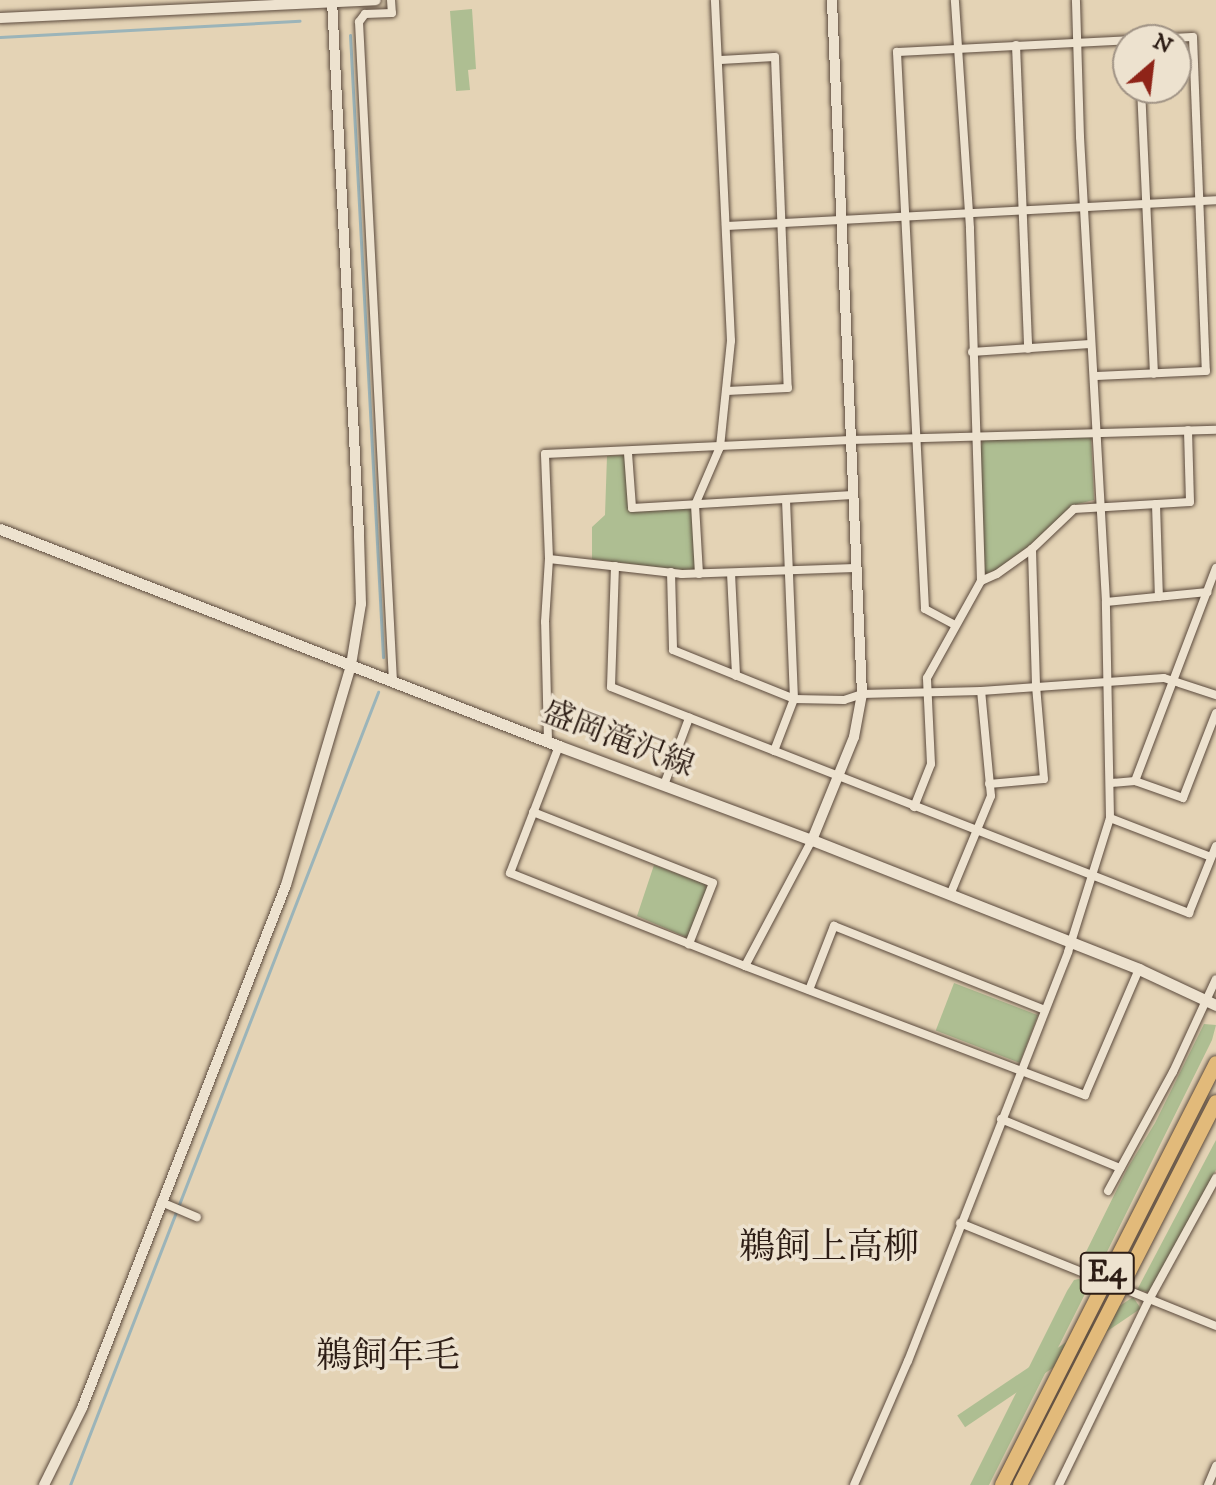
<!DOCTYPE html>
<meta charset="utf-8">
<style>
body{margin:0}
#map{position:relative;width:1216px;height:1485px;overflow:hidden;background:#e4d3b5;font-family:"IM FELL DW Pica","Noto Serif JP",serif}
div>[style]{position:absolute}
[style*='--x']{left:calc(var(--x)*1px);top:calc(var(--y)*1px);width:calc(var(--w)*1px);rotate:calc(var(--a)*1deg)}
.green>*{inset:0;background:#aebe92;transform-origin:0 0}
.stream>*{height:3px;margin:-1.5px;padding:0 1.5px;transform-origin:1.5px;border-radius:1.5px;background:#9bb4b9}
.minor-tunnel>*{height:8px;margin-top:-4px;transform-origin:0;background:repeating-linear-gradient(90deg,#bfaf95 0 8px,transparent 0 12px)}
.roads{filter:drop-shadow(0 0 2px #5b4a3d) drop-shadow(0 0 2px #5b4a3d)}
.minor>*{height:8px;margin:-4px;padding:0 4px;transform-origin:4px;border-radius:4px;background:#ede2cf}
.tertiary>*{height:10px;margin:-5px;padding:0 5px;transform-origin:5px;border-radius:5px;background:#ede2cf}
.secondary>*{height:11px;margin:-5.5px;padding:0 5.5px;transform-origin:5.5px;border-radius:5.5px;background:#ede2cf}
.motorway>*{height:14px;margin:-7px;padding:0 7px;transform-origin:7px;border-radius:7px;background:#e2ba7a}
span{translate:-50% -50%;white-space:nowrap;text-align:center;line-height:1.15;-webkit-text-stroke:7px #ede2cf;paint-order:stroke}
.shield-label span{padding:2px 6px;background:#ede2cf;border:2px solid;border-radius:6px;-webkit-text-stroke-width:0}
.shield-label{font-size:30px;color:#2d1d15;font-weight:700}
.street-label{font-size:32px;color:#2d1d15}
.quarter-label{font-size:36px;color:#2d1d15}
.north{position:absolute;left:1112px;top:24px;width:80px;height:80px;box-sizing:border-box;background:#ede2cf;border:2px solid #a09385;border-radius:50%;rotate:28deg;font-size:22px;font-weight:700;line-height:32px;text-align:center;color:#2d1d15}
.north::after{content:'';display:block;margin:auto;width:28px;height:36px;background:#8f2418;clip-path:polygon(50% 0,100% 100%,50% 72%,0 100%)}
</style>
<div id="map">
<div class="green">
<i style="clip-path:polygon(472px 9px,476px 69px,468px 70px,470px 90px,456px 91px,450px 11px)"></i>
<i style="clip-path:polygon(1091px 436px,1094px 500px,1073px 505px,1030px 545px,996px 570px,985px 574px,980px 450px,983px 440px)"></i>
<i style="clip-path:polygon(625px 455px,630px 511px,692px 507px,696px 572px,592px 559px,592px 527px,605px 515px,607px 456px)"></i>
<i style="clip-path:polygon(654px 865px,705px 884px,707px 890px,688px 938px,637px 916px)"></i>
<i style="left:954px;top:983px;width:90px;height:51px;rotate:21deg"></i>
<i style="clip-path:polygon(1204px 1024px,1216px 1025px,1212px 1040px,1097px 1272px,1083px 1266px,1082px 1260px,1127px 1169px,1155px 1123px)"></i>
<i style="clip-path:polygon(1216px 1140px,1216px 1170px,1149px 1292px,1137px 1290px)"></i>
<i style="clip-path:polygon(1079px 1279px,1090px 1284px,989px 1485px,970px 1485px,1067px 1291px,1074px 1280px)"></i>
<i style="left:1133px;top:1297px;width:14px;height:212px;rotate:56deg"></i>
</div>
<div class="stream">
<i style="--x:350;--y:35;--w:623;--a:86.96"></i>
<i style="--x:0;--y:37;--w:300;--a:-3.1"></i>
<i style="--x:70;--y:1485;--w:851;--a:-68.77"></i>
</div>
<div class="minor-tunnel">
<i style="--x:1089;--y:1275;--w:46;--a:21.6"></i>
</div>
<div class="roads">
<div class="minor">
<i style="--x:391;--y:0;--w:13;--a:86"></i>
<i style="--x:392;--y:13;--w:27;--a:178"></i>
<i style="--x:365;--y:14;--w:10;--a:127"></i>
<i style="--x:359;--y:22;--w:660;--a:87.05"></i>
<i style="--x:1016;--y:45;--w:304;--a:87.7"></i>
<i style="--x:720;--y:60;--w:55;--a:-3.1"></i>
<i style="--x:775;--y:57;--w:331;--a:87.8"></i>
<i style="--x:788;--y:388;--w:62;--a:177.2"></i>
<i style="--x:1141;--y:88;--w:286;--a:87.4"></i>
<i style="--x:726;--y:226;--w:491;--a:-3"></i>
<i style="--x:972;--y:352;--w:118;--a:-3.9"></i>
<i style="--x:628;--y:453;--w:55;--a:85.8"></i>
<i style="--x:632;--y:508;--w:221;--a:-3.4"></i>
<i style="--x:1156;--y:504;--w:93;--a:88.2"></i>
<i style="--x:549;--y:559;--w:134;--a:6.4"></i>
<i style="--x:682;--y:574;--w:173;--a:-2"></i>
<i style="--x:615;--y:566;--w:121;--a:91.9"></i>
<i style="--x:611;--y:687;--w:621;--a:21.36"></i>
<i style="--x:1189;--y:913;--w:72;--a:-68.1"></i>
<i style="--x:671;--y:572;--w:78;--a:88.5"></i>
<i style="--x:673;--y:650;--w:131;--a:22"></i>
<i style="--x:794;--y:699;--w:50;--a:1.1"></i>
<i style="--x:844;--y:700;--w:19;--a:-18"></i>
<i style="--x:862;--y:694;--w:119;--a:-1.4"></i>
<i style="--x:981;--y:691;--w:183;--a:-4.1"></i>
<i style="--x:1164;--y:678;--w:55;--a:18.1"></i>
<i style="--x:731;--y:573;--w:103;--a:87.2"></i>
<i style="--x:699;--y:574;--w:69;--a:-93.3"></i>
<i style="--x:695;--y:505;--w:63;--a:-66.7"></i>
<i style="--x:720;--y:447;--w:107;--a:-84.1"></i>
<i style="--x:731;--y:341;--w:341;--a:-92.7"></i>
<i style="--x:981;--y:581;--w:17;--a:-24"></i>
<i style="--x:997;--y:574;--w:43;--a:-35.5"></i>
<i style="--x:1032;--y:549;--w:58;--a:-43.6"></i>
<i style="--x:1074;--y:509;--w:116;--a:-3.5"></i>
<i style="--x:1190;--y:502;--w:72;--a:-91.6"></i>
<i style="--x:1106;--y:602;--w:102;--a:-5.6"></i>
<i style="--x:955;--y:625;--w:34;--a:-152"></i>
<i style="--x:925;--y:609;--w:558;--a:-92.88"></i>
<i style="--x:897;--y:52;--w:296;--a:-2.9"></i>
<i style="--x:1193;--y:37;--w:334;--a:87.8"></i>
<i style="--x:1206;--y:371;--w:111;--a:177.4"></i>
<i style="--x:548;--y:741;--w:119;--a:-91.4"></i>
<i style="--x:545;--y:622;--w:63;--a:-86.4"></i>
<i style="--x:549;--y:559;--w:105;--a:-92.2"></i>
<i style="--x:545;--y:454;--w:306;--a:-2.6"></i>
<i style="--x:851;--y:440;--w:365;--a:-1.6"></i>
<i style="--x:559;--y:746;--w:136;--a:111.1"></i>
<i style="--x:510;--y:873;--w:253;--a:21.6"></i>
<i style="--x:745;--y:966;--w:364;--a:20.8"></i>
<i style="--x:1085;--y:1095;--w:137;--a:-66.8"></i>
<i style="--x:774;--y:751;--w:56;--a:-69"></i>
<i style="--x:794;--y:699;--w:200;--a:-92.3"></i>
<i style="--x:1135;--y:781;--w:51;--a:19.5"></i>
<i style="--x:1183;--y:798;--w:91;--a:-68.8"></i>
<i style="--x:1111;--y:783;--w:24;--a:-5"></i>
<i style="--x:1135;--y:781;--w:228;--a:-69.2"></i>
<i style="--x:989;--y:784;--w:55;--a:-5.2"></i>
<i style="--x:1044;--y:779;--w:94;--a:-94.9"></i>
<i style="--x:1036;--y:685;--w:136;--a:-91.7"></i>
<i style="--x:664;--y:785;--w:72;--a:-69.5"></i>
<i style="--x:914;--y:807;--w:46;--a:-68.4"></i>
<i style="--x:931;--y:764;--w:86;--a:-92.7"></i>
<i style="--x:927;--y:678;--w:111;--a:-60.9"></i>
<i style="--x:981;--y:581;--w:353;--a:-91.8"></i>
<i style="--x:970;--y:228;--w:228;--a:-93.8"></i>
<i style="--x:533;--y:812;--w:193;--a:21.5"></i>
<i style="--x:713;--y:883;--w:66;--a:111.5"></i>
<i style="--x:1110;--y:818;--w:108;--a:21.1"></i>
<i style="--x:950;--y:895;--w:107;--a:-67.5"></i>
<i style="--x:991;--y:796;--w:105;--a:-95.4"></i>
<i style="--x:745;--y:966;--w:143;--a:-62"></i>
<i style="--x:809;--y:990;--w:69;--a:-68.7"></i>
<i style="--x:834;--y:926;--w:227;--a:21.7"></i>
<i style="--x:1001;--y:1119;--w:129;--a:22.4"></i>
<i style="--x:1108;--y:1191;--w:136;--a:-61.4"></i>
<i style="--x:1173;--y:1072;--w:102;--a:-65.2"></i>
<i style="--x:161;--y:1202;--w:39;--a:23"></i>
<i style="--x:960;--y:1223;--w:139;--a:22"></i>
<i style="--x:1132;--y:1292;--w:91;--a:22"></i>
<i style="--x:854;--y:1485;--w:135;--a:-66.5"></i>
<i style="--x:908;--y:1361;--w:439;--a:-68.6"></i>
<i style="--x:1068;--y:952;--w:140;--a:-72.6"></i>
<i style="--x:1110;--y:818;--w:216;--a:-91.1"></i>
<i style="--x:1106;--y:602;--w:466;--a:-93.2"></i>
<i style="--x:1080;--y:137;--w:137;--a:-91.7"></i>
<i style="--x:1059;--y:1485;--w:208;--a:-64.1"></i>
<i style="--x:1150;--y:1298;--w:137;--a:-61.2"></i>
<i style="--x:1208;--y:1485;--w:21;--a:-67"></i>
</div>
<div class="tertiary">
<i style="--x:0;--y:18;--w:376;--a:-2.7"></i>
<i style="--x:812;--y:840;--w:111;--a:-67.8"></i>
<i style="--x:854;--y:737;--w:44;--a:-79.5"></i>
<i style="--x:862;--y:694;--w:695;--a:-92.48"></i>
<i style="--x:44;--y:1485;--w:86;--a:-63.7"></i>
<i style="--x:82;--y:1408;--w:561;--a:-68.69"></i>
<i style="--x:286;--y:885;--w:229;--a:-73.5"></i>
<i style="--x:351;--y:665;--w:62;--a:-80.7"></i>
<i style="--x:361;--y:604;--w:69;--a:-91.7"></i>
<i style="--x:359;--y:535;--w:536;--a:-92.89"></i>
</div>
<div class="secondary">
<i style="--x:0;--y:529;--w:600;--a:21.22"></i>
<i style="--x:559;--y:746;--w:270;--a:20.4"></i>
<i style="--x:812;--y:840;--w:352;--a:21.5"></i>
<i style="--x:1139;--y:969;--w:85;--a:25.1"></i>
</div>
<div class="motorway">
<i style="--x:1002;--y:1485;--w:473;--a:-63.1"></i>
<i style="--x:1020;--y:1485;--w:430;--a:-62.9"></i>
</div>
</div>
<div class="shield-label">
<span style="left:1107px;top:1273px">E4</span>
</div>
<div class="street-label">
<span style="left:618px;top:740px;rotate:21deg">盛岡滝沢線</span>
</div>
<div class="quarter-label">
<span style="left:829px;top:1248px">鵜飼上高柳</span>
<span style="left:388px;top:1357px">鵜飼年毛</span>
</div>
<div class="north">N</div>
</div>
